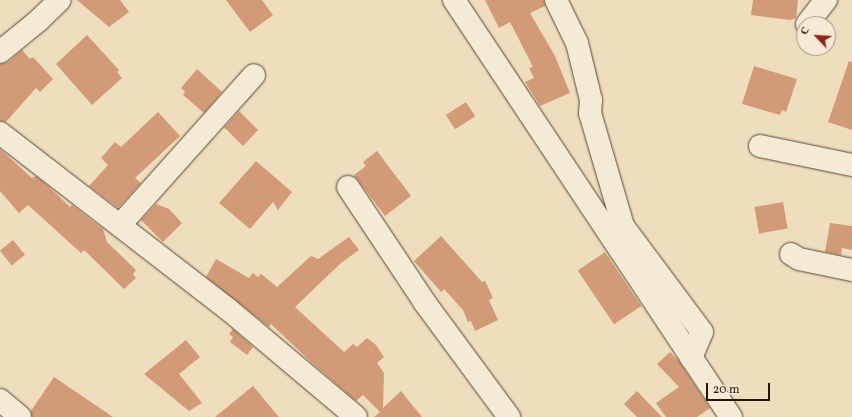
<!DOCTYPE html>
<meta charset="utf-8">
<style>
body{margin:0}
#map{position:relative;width:852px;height:417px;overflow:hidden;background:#eedebe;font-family:Vollkorn,serif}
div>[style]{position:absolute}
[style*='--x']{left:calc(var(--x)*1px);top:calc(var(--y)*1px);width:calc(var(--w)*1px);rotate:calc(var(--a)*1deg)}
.building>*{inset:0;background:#d39a78;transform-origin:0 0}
.roads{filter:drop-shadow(0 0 1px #5a4633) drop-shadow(0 0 1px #5a4633)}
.minor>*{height:22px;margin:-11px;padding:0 11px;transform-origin:11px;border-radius:11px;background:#f4ead5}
span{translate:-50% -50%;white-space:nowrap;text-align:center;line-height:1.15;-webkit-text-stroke:3px #f4ead5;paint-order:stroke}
.north{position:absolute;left:796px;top:16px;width:40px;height:40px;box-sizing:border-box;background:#f4ead5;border:1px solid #a29482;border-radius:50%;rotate:295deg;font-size:11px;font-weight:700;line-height:16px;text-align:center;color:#281305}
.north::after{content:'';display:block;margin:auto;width:14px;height:18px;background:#8f2418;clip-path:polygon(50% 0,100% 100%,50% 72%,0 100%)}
.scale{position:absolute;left:706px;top:383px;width:64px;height:18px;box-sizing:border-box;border:2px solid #281305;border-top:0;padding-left:5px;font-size:12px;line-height:14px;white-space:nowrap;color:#281305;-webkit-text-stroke:3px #f4ead5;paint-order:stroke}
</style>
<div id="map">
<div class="building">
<i style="clip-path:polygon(77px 0,120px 0,129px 12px,109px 27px)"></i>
<i style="clip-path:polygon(226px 0,262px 0,273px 15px,250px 32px)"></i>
<i style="clip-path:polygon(485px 0,544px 0,545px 6px,530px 13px,555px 56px,570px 93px,540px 106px,525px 82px,534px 78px,529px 68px,533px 67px,510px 22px,499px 28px)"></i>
<i style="clip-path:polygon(753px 0,798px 0,796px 18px,790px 20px,751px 15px)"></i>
<i style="clip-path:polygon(87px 35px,119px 70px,117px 72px,122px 78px,92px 105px,56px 64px)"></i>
<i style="clip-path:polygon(22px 50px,30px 59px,33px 57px,53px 79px,40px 92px,36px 88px,6px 122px,0 121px,0 64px,8px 62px)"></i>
<i style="clip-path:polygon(849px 61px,852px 62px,852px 130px,828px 122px)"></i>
<i style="clip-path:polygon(754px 66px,797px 79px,786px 112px,782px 110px,780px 115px,742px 104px)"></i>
<i style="clip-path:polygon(197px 69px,222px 92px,204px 113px,183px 95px,185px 92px,181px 88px)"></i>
<i style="left:466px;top:102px;width:17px;height:24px;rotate:57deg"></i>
<i style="clip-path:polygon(239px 111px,258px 130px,243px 146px,225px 128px,223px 129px)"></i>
<i style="clip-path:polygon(158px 112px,180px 136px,135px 178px,141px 183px,118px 208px,89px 186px,108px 165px,101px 158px,115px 142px,121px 147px)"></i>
<i style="clip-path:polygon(0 149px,32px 178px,36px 176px,47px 185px,70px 207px,72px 205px,103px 229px,107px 242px,136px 270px,133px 274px,136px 278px,124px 289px,84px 250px,81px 253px,28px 205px,19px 213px,0 191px)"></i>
<i style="clip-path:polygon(377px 151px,411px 196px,385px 216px,354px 175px,366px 166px,363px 162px)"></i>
<i style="clip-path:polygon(256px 161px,292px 192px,278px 210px,273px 202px,250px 229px,219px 203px)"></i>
<i style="left:783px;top:202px;width:27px;height:29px;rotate:80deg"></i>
<i style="clip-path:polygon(156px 204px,169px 209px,182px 223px,163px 242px,141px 220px)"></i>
<i style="clip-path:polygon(830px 223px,852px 226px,852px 250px,842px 248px,841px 255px,825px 252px)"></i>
<i style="clip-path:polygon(441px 236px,482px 282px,485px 281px,493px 298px,489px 300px,498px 320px,475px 331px,471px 321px,468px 322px,463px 310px,444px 289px,441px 292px,414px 261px)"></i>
<i style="clip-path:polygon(349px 237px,359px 250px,341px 263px,295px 307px,344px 352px,353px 344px,357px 347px,367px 338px,376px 345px,384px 357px,377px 363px,384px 373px,383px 408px,401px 391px,422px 417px,374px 417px,380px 412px,363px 395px,356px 401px,312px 363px,271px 324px,269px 327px,206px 277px,216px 259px,249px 278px,253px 273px,258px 277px,261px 274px,277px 287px,311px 256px,318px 259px)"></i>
<i style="left:13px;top:240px;width:19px;height:17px;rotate:51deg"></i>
<i style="left:605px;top:252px;width:65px;height:33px;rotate:56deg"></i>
<i style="clip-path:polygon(233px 329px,253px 347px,247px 355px,230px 342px,233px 337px,229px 334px)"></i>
<i style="clip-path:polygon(186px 340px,200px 357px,179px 374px,202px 403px,189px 411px,144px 374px)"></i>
<i style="clip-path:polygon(670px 352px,679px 361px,710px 408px,697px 417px,666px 417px,656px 403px,679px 387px,657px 364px)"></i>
<i style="clip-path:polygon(54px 377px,113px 417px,32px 417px,31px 411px)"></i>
<i style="clip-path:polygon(253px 386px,279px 417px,215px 417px)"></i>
<i style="clip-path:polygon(637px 391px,662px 417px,637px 417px,624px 404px)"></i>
</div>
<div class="roads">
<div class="minor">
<i style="--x:454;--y:0;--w:501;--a:56.41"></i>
<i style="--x:556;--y:0;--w:48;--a:64"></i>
<i style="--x:577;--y:43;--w:59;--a:76.2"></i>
<i style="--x:591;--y:100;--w:13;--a:94"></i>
<i style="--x:590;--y:113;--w:118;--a:73.7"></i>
<i style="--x:623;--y:226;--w:132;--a:53.3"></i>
<i style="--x:702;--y:332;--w:28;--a:113"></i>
<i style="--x:807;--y:24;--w:31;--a:-52"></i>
<i style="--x:0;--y:52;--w:49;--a:-39.2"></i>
<i style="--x:38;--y:21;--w:30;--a:-44"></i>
<i style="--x:0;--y:133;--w:289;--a:37.7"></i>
<i style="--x:229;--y:310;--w:166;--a:40.1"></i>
<i style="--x:760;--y:146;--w:94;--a:11.7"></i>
<i style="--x:348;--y:187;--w:139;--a:56.4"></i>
<i style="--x:425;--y:303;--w:142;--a:53.6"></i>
<i style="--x:120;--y:225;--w:201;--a:-48.2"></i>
<i style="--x:791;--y:254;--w:9;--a:32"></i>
<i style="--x:799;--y:259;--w:54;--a:11.7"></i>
<i style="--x:0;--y:400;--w:26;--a:40"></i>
</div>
</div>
<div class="north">С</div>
<div class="scale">20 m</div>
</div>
